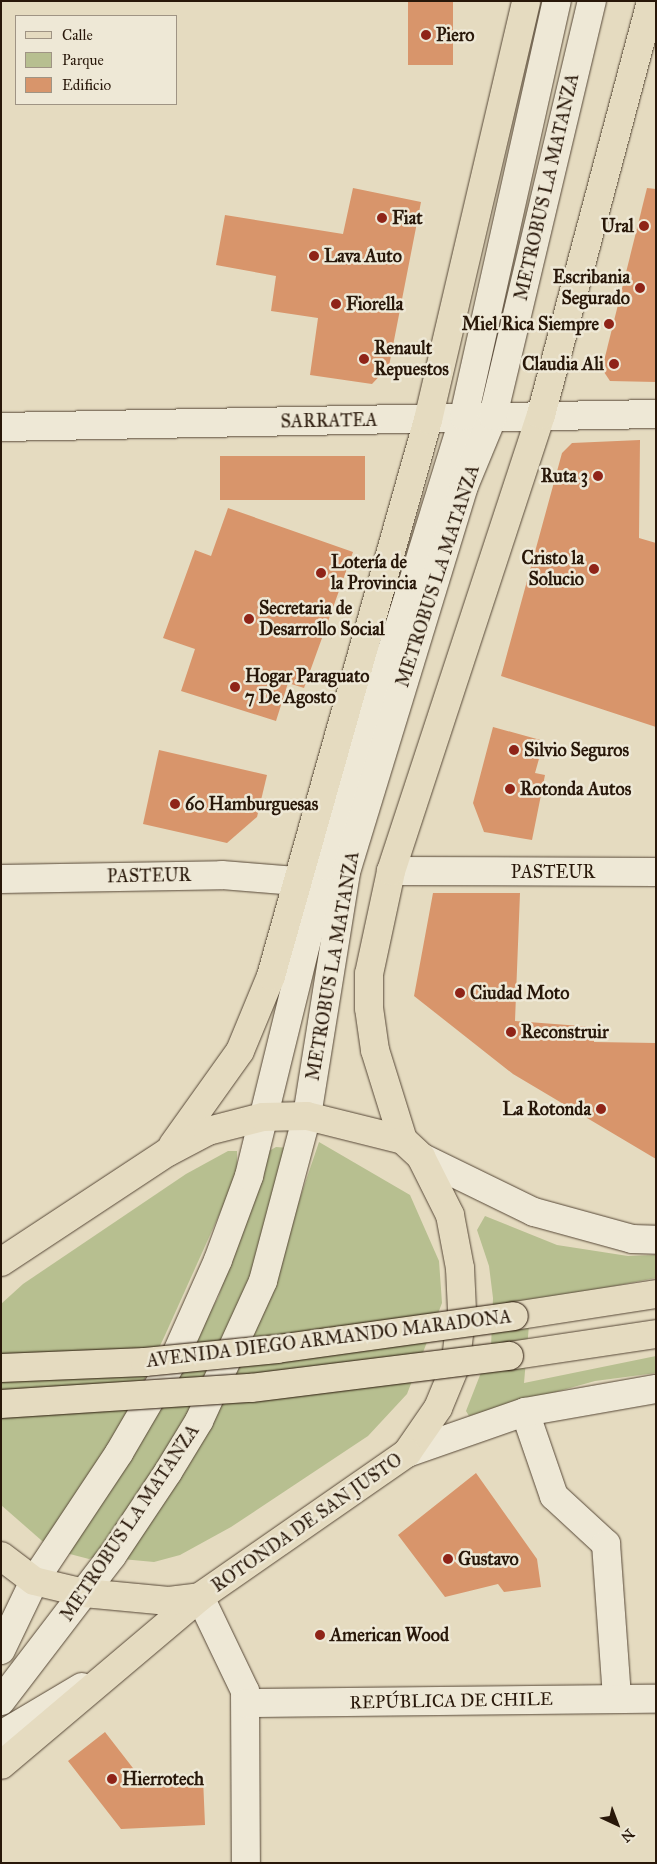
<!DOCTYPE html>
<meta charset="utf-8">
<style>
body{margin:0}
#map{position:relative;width:657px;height:1864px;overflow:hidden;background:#e5dbc0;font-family:"IM FELL Great Primer",serif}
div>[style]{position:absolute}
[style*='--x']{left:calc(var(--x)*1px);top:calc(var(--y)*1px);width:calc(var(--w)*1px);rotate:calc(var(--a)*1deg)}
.green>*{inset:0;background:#b7bf90}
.building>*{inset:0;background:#d8956b;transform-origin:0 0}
.roads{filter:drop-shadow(0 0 1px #574837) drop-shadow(0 0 1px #574837)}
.minor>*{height:28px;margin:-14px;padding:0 14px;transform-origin:14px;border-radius:14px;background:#eee8d6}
.major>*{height:28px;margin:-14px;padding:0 14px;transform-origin:14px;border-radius:14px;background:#e5dbc0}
.highway>*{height:28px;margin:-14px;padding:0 14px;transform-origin:14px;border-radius:14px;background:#e5dbc0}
.bridges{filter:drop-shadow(0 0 1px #281709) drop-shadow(0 0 1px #281709)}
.major-bridge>*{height:28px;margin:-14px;padding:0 14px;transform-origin:14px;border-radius:14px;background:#e5dbc0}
.dots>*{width:14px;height:14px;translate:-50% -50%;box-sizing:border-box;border:2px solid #eee8d6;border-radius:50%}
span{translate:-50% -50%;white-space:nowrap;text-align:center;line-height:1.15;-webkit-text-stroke:5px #eee8d6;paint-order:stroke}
.poi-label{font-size:18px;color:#281709;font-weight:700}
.left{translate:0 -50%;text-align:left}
.right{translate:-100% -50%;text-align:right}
.street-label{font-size:18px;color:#281709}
.frame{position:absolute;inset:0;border:2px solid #281709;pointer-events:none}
.legend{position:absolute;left:15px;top:15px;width:162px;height:90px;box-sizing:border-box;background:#eee8d6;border:1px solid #9f9484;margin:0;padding:6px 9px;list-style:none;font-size:15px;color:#281709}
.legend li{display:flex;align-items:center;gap:10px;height:25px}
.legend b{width:25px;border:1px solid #9f9484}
.north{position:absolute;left:592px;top:1799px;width:50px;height:50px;-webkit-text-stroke:4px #eee8d6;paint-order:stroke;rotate:137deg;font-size:14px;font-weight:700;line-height:20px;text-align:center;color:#281709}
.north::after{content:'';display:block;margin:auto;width:18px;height:22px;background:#281709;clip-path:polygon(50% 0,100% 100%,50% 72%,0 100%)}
</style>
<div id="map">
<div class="green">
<i style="clip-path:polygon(319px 1142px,410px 1195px,439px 1261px,442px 1303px,407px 1394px,368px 1436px,231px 1527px,180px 1555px,154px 1562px,122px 1559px,206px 1423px,255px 1331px)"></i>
<i style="clip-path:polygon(276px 1147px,289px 1148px,253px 1275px,183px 1439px,96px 1556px,89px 1559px,66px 1553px,218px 1298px,260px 1173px,269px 1151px)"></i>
<i style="clip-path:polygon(228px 1151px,237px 1151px,237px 1175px,166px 1333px,120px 1432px,49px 1547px,1px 1505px,1px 1304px,23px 1284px,186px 1174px)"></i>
<i style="clip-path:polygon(485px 1216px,557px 1245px,628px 1256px,656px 1255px,656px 1278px,531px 1302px,524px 1383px,656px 1356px,656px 1373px,595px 1381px,469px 1416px,466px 1411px,491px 1347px,493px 1298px,489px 1266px,477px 1230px)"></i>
</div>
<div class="building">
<i style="left:408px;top:1px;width:45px;height:64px"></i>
<i style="clip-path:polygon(353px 188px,421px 202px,389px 366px,372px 384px,310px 375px,318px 318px,271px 311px,276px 276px,216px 265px,225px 215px,343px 234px)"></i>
<i style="clip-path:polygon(647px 188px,656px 189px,656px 382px,610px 381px,602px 369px)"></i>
<i style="clip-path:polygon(640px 440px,639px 538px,656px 543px,656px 727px,501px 676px,562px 453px,572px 443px)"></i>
<i style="left:220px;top:456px;width:145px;height:44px"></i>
<i style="clip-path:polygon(228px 508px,353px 552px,304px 688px,288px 683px,276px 721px,181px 691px,195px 649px,163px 638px,195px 550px,211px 556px)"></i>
<i style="clip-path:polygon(493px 727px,544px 741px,535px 773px,545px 775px,532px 840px,484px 832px,473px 803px)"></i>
<i style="clip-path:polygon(159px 750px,267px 775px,257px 817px,227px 843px,143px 824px)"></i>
<i style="clip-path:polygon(433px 893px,520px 893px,515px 1021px,594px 1027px,594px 1042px,656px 1043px,656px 1159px,513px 1074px,414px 996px)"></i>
<i style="clip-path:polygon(476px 1473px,537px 1559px,541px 1587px,504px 1592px,498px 1584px,445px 1597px,398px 1535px)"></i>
<i style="clip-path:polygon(105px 1732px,143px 1781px,203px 1778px,205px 1825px,121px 1829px,68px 1761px)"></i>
</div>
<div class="roads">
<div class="minor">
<i style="--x:1;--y:427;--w:655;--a:-1.14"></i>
<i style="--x:391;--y:871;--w:265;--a:0.2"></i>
<i style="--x:1;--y:879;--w:221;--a:-1"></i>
<i style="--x:222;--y:875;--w:74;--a:4.6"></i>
<i style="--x:421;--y:1157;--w:126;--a:26"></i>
<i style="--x:534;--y:1212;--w:102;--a:15.4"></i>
<i style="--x:632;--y:1239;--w:24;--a:2"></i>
<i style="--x:525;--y:1412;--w:89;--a:71"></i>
<i style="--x:554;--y:1496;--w:71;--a:42.7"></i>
<i style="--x:606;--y:1544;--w:155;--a:85.9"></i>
<i style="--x:407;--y:1453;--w:125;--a:-19.2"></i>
<i style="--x:525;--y:1412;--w:133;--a:-10"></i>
<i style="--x:200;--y:1597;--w:104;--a:64.4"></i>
<i style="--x:245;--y:1691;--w:172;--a:89.7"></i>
<i style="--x:1;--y:1650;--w:76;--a:-64.4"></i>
<i style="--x:34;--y:1581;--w:154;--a:-56.4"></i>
<i style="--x:119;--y:1453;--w:109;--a:-59.7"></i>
<i style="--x:174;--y:1359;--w:108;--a:-66"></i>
<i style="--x:218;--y:1260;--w:90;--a:-69.7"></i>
<i style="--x:249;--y:1176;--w:319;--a:-76.2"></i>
<i style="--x:325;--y:866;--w:471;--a:-72.8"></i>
<i style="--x:464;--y:416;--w:425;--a:-77.4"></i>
<i style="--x:1;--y:1701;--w:183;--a:-52.6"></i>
<i style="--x:112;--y:1556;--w:101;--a:-56.3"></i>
<i style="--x:168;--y:1472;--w:60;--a:-58.7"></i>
<i style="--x:199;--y:1421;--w:154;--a:-65.4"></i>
<i style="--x:263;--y:1281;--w:171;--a:-75.1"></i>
<i style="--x:307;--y:1116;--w:247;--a:-80.9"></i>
<i style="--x:346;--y:872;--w:404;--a:-73"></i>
<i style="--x:464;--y:486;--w:76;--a:-67.5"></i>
<i style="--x:493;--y:416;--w:427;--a:-76.6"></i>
<i style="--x:246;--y:1703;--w:410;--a:-0.6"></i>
<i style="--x:1;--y:1735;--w:94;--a:-30.7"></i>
</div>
<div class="major">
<i style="--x:514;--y:1316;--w:144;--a:-8.8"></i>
<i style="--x:509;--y:1356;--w:149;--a:-8.5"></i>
</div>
<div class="highway">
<i style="--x:403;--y:1140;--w:94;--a:-107.3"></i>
<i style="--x:375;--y:1050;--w:42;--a:-98.1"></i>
<i style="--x:369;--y:1008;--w:34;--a:-90"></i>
<i style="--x:369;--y:974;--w:105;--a:-77.9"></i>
<i style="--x:391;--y:871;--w:480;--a:-71.8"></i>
<i style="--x:541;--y:415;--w:428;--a:-75.1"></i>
<i style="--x:173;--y:1145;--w:115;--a:-54.5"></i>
<i style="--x:240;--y:1051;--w:81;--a:-67.5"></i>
<i style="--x:271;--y:976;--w:578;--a:-74.23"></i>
<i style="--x:428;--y:420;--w:430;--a:-76.8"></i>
<i style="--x:1;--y:1262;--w:200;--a:-33.4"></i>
<i style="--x:168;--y:1152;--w:45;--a:-27.7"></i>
<i style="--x:208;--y:1131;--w:57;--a:-14.3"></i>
<i style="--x:263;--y:1117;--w:44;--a:-1.3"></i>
<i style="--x:307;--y:1116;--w:99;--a:14"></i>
<i style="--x:403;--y:1140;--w:25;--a:43"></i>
<i style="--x:421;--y:1157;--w:65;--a:63.4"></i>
<i style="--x:450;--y:1215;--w:54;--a:79.3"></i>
<i style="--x:460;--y:1268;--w:43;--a:87.3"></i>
<i style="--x:462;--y:1311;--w:56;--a:97.1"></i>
<i style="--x:455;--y:1367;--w:44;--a:112.5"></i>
<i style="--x:438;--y:1408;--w:55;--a:124.6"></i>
<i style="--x:407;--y:1453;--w:252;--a:145.2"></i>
<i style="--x:200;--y:1597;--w:260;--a:139.8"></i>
<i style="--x:1;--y:1556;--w:41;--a:37.1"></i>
<i style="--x:34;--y:1581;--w:51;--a:13.5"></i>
<i style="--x:84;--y:1593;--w:85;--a:5.4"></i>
<i style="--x:169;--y:1601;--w:31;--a:-7"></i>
</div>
</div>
<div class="bridges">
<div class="major-bridge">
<i style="--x:1;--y:1368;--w:144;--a:-2.4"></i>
<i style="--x:145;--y:1362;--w:133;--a:-5.6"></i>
<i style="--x:277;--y:1349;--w:239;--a:-7.9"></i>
<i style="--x:1;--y:1404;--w:251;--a:-3.7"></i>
<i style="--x:251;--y:1388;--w:260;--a:-7.1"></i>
</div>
</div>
<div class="dots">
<i style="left:426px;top:35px;background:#8f2418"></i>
<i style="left:382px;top:218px;background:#8f2418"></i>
<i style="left:644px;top:226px;background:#8f2418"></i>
<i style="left:314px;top:256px;background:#8f2418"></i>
<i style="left:640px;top:288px;background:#8f2418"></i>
<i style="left:336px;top:304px;background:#8f2418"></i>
<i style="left:609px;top:324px;background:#8f2418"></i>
<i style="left:364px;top:359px;background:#8f2418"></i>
<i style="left:614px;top:364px;background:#8f2418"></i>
<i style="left:598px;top:476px;background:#8f2418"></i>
<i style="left:594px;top:569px;background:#8f2418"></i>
<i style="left:321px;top:573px;background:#8f2418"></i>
<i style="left:249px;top:619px;background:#8f2418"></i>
<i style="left:235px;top:687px;background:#8f2418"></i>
<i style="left:514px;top:750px;background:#8f2418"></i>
<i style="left:510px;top:789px;background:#8f2418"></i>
<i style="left:175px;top:804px;background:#8f2418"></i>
<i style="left:460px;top:993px;background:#8f2418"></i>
<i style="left:511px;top:1032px;background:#8f2418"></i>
<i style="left:601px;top:1109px;background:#8f2418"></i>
<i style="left:448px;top:1559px;background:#8f2418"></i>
<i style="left:320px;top:1635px;background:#8f2418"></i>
<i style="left:112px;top:1779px;background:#8f2418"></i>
</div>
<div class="poi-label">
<span class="left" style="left:436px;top:35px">Piero</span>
<span class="left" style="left:392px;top:218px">Fiat</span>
<span class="right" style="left:634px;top:226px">Ural</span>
<span class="left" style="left:324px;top:256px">Lava Auto</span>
<span class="right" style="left:630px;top:288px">Escribania<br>Segurado</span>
<span class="left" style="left:346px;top:304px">Fiorella</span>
<span class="right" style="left:599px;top:324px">Miel Rica Siempre</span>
<span class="left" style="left:374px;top:359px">Renault<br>Repuestos</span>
<span class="right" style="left:604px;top:364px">Claudia Ali</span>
<span class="right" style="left:588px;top:476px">Ruta 3</span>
<span class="right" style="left:584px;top:569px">Cristo la<br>Solucio</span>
<span class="left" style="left:331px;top:573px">Lotería de<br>la Provincia</span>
<span class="left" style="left:259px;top:619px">Secretaria de<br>Desarrollo Social</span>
<span class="left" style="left:245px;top:687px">Hogar Paraguato<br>7 De Agosto</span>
<span class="left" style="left:524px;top:750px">Silvio Seguros</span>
<span class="left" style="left:520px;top:789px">Rotonda Autos</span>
<span class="left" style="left:185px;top:804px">60 Hamburguesas</span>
<span class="left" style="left:470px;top:993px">Ciudad Moto</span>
<span class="left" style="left:521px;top:1032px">Reconstruir</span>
<span class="right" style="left:591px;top:1109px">La Rotonda</span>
<span class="left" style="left:458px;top:1559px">Gustavo</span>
<span class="left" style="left:330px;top:1635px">American Wood</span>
<span class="left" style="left:122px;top:1779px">Hierrotech</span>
</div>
<div class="street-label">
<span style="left:547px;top:187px;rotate:-77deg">METROBUS LA MATANZA</span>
<span style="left:329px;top:421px;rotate:-1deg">SARRATEA</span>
<span style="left:438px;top:576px;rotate:-72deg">METROBUS LA MATANZA</span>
<span style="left:553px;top:872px">PASTEUR</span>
<span style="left:149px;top:876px;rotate:-1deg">PASTEUR</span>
<span style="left:333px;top:966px;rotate:-80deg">METROBUS LA MATANZA</span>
<span style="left:329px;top:1339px;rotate:-7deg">AVENIDA DIEGO ARMANDO MARADONA</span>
<span style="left:130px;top:1523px;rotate:-56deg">METROBUS LA MATANZA</span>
<span style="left:307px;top:1523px;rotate:-35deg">ROTONDA DE SAN JUSTO</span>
<span style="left:451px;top:1701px;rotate:-1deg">REPÚBLICA DE CHILE</span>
</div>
<div class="frame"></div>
<ul class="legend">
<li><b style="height:6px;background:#e5dbc0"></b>Calle</li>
<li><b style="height:14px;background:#b7bf90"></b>Parque</li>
<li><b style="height:14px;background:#d8956b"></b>Edificio</li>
</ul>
<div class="north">N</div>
</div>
